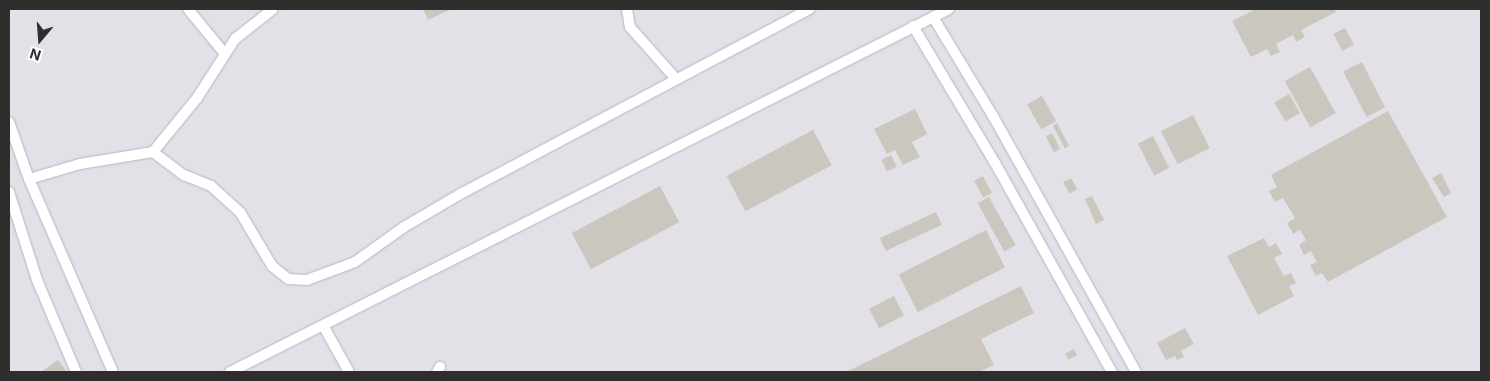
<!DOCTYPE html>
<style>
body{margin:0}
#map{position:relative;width:1490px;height:381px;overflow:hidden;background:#efe9e1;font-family:Inter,sans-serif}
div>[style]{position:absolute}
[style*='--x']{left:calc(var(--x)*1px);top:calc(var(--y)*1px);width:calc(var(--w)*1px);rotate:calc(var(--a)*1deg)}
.industrial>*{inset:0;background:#e3e1e8;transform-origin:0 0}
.building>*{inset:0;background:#cbc7bf;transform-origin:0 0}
.roads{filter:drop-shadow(0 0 1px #b4b7c1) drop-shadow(0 0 1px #b4b7c1)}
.minor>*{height:10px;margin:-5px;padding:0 5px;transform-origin:5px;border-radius:5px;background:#fff}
span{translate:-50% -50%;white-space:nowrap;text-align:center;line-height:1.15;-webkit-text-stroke:4.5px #fff;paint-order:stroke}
.frame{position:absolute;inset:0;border:10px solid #2e2e2e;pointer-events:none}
.north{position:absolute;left:15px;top:15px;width:50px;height:50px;-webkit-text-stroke:4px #fff;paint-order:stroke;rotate:198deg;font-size:14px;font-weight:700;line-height:20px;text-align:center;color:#2e2e2e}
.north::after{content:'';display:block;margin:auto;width:18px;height:22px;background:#2e2e2e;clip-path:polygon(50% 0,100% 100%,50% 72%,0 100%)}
</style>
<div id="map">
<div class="industrial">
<i style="left:9px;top:9px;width:1472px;height:363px"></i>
</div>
<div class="building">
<i style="clip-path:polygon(423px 9px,451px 9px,428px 20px)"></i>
<i style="clip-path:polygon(1256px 9px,1334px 9px,1336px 12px,1301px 30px,1305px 37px,1296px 42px,1293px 35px,1276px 44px,1280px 52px,1271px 56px,1267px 49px,1251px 57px,1232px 21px)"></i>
<i style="left:1345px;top:28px;width:19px;height:13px;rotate:62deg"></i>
<i style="left:1362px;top:62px;width:51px;height:21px;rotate:63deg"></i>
<i style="left:1310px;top:67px;width:53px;height:29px;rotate:61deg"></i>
<i style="left:1289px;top:94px;width:22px;height:17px;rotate:60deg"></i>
<i style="left:1042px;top:96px;width:29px;height:17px;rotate:61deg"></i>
<i style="clip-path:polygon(915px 109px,927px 134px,912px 142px,920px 157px,903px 165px,895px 150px,887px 154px,874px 129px)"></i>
<i style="clip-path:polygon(1388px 111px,1447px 217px,1328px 282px,1322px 273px,1316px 276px,1310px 265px,1317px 262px,1311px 251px,1304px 255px,1299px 245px,1306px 240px,1300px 230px,1293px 234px,1287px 223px,1295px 218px,1283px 198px,1275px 202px,1269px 191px,1277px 187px,1271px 175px)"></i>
<i style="left:1193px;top:115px;width:37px;height:36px;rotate:63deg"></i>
<i style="left:1057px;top:123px;width:26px;height:5px;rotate:62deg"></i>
<i style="left:813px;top:130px;width:40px;height:98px;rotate:62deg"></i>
<i style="left:1052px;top:133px;width:18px;height:7px;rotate:63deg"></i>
<i style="left:1153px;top:136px;width:36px;height:17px;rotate:63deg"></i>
<i style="left:891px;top:155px;width:13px;height:11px;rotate:63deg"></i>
<i style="clip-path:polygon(1441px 173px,1451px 193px,1444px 197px,1432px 178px)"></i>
<i style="left:983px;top:176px;width:19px;height:10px;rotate:62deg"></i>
<i style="left:1071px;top:178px;width:13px;height:9px;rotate:61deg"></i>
<i style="left:660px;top:186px;width:41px;height:100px;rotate:62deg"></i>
<i style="clip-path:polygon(1092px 196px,1104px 220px,1096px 224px,1085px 199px)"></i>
<i style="left:989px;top:197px;width:55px;height:13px;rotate:61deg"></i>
<i style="left:936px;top:212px;width:14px;height:62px;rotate:65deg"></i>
<i style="left:986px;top:230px;width:42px;height:98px;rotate:63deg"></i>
<i style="clip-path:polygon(1264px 238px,1269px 247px,1276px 243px,1282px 254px,1274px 258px,1284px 276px,1291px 273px,1296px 283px,1289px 286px,1294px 296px,1258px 315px,1227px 256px)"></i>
<i style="clip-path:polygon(1021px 286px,1034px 313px,981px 339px,994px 365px,979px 372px,846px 372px)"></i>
<i style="left:894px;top:296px;width:22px;height:28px;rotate:63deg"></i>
<i style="clip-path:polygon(1185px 328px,1194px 344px,1181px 351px,1184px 357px,1177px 360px,1175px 356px,1166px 360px,1157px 343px)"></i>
<i style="left:1074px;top:349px;width:7px;height:10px;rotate:63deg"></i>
<i style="clip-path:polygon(58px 360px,67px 372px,41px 372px)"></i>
</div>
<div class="roads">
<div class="minor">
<i style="--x:188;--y:9;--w:58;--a:50.6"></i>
<i style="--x:627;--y:9;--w:18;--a:81"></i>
<i style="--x:630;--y:27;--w:69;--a:48.5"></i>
<i style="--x:933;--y:17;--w:116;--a:58.8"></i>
<i style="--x:993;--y:116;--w:293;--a:60.8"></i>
<i style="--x:913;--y:26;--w:160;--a:59.1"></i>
<i style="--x:995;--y:163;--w:240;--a:60.8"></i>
<i style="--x:9;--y:122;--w:60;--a:70.7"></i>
<i style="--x:29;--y:179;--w:210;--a:66.5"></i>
<i style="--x:153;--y:152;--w:39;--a:37"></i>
<i style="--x:184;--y:175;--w:29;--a:22"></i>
<i style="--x:211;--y:186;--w:39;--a:42"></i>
<i style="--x:240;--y:212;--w:63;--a:59.3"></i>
<i style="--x:272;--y:266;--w:21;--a:39"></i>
<i style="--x:288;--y:279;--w:19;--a:3"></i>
<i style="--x:307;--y:280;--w:51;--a:-20.6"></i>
<i style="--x:355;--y:262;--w:60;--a:-35.5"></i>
<i style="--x:404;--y:227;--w:69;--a:-30.3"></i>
<i style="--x:464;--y:192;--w:391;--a:-27.9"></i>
<i style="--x:29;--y:179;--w:53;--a:-16.4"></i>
<i style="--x:80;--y:164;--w:74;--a:-9.3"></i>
<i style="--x:153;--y:152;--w:70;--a:-50.8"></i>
<i style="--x:197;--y:98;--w:70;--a:-57.2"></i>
<i style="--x:235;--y:39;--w:48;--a:-38.3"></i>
<i style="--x:9;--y:192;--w:92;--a:72.3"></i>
<i style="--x:37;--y:280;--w:100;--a:67"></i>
<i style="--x:324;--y:327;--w:51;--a:60.9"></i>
<i style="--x:230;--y:372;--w:805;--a:-26.79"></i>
<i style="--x:437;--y:372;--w:6;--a:-59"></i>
</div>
</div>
<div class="frame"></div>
<div class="north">N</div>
</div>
